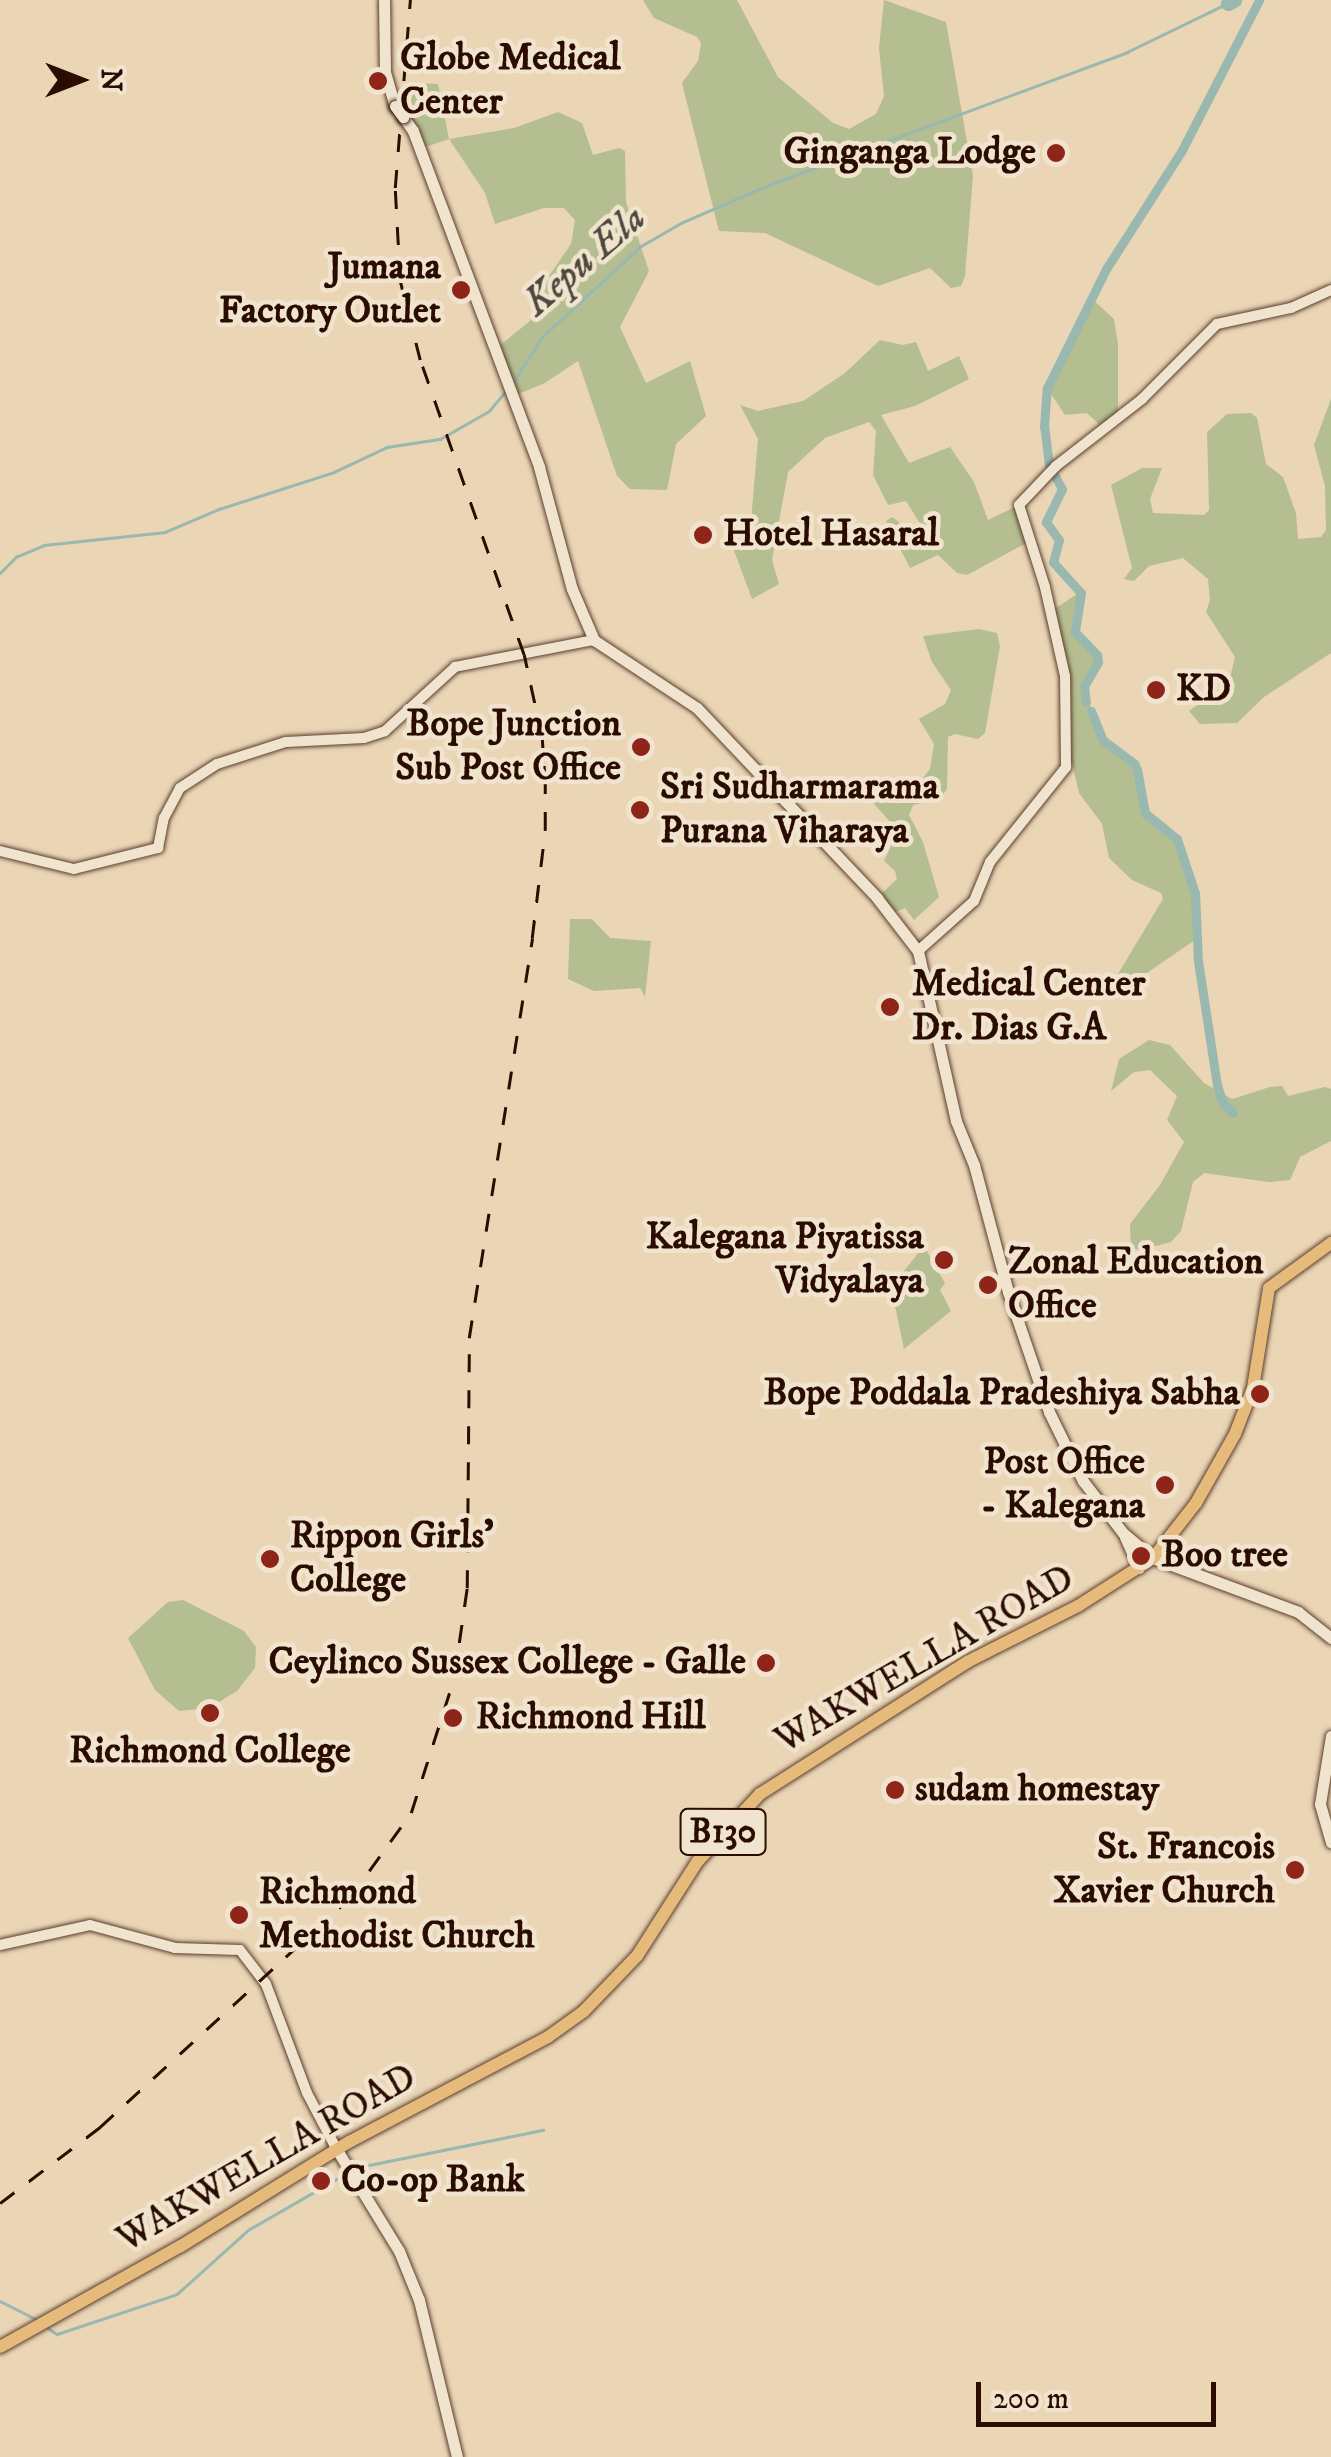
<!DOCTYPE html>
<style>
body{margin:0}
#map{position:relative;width:1331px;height:2457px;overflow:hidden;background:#ead5b5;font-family:"IM FELL DW Pica",serif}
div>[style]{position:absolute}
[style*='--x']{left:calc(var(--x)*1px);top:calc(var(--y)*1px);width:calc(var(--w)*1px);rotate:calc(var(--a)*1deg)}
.green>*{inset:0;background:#b4be90}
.stream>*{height:2.5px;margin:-1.25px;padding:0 1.25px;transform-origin:1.25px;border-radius:1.25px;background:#98b8b0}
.canal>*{height:9px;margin:-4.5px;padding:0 4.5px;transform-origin:4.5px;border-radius:4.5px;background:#98b8b0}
.river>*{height:15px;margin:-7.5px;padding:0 7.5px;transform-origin:7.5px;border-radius:7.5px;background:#98b8b0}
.roads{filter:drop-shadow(0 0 2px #5b3e2d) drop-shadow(0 0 2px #5b3e2d)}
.tertiary>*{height:10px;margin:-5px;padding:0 5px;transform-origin:5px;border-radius:5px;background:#f1e4cf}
.secondary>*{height:11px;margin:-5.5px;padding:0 5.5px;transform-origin:5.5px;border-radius:5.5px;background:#f1e4cf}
.primary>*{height:12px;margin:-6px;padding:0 6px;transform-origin:6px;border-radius:6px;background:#e5ba7a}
.rail>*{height:2.5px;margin-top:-1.25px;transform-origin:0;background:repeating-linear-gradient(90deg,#2b0c00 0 18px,transparent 0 36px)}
.bridges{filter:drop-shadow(0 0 2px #2b0c00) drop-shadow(0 0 2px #2b0c00)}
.secondary-bridge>*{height:11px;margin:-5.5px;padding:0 5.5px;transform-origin:5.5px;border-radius:5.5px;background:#f1e4cf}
.dots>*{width:28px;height:28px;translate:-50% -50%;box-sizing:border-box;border:5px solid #f1e4cf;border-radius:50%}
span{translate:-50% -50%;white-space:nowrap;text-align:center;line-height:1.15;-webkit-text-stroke:9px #f1e4cf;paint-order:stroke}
.shield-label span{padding:2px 8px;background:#f1e4cf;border:2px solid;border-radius:8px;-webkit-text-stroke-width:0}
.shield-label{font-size:35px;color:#2b0c00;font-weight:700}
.poi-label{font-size:38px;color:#2b0c00;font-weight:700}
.left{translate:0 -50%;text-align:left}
.right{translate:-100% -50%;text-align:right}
.street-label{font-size:38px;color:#2b0c00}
.water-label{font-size:40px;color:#51483e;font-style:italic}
.north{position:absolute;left:30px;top:30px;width:100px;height:100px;-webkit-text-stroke:8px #f1e4cf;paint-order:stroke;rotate:90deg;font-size:28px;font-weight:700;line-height:40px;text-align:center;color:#2b0c00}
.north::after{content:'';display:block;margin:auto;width:35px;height:45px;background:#2b0c00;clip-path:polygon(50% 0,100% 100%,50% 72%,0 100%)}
.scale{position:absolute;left:976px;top:2382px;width:240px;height:45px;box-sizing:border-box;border:5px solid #2b0c00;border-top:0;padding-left:12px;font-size:30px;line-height:35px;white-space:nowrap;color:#2b0c00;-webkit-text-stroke:8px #f1e4cf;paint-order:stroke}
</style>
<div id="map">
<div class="green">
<i style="clip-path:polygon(643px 0,737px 0,778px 77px,833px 123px,849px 129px,876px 114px,884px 96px,879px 48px,884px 0,946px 22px,973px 176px,965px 276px,961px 286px,951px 288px,930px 268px,878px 286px,765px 233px,719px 231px,682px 83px,698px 61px,701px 43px,697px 37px,654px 18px)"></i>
<i style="clip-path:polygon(410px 83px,438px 84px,449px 139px,514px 128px,558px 112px,582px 123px,593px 155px,619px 148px,625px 151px,626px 202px,649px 271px,620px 327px,646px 383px,690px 361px,706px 416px,676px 444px,667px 490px,630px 489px,617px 476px,578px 361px,545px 383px,511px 397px,493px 351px,530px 321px,538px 292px,571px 244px,575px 220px,564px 208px,544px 208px,495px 224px,485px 193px,449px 139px,420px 149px,407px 121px)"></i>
<i style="clip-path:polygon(1092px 299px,1114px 319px,1118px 344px,1118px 418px,1104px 429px,1087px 413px,1065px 415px,1047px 388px)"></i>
<i style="clip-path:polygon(880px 340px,903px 345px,916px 342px,928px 371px,959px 356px,969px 379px,915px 406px,881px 415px,909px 463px,950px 447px,974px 482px,988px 520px,1019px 505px,1030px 541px,967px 575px,957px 573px,938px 555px,910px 568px,886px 521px,892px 517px,911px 531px,921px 525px,906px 501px,888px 505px,873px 475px,876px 431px,869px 422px,825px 438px,788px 472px,772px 560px,779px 584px,752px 599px,729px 537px,751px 521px,758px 439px,740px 405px,758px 411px,803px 401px,845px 373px)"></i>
<i style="clip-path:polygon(1331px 399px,1331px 653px,1264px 697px,1237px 723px,1200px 724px,1189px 711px,1229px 682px,1235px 657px,1206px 612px,1210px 600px,1208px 579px,1183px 558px,1149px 566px,1134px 581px,1124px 579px,1132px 568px,1111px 485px,1142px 468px,1162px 468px,1150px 499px,1153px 513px,1204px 515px,1209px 510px,1207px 432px,1227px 414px,1251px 413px,1257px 418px,1266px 464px,1283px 477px,1296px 513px,1298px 539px,1321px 537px,1326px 530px,1325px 486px,1314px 445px)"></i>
<i style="clip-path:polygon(1080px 592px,1082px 605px,1075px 632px,1094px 649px,1098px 662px,1084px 686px,1086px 700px,1098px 716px,1104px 741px,1137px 764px,1145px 812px,1177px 839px,1195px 893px,1198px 938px,1135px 981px,1118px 974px,1163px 899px,1161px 893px,1132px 880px,1109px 858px,1102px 824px,1079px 793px,1070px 754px,1066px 676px,1050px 612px)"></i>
<i style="clip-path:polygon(979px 629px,997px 633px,1000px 646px,985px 733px,978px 739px,955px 734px,948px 737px,947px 789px,940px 799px,913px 805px,909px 815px,923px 842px,939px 897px,914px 920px,905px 908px,891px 914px,877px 898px,897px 879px,895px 871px,884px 861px,896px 836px,892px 824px,867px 796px,918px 784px,930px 769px,934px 744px,919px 719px,945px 704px,951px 690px,932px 662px,923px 636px)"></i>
<i style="clip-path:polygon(570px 919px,592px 919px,610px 938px,651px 941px,645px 997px,640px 988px,594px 991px,568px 979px)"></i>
<i style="clip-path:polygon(1149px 1040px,1170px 1045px,1204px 1083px,1232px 1099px,1270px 1087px,1282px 1086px,1288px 1096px,1325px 1087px,1331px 1089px,1331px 1141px,1300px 1157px,1290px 1180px,1269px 1182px,1204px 1173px,1193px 1182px,1181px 1231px,1171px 1242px,1140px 1250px,1131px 1248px,1130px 1224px,1160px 1185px,1184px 1142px,1167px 1120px,1177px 1096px,1150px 1070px,1134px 1072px,1111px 1091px,1119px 1059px)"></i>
<i style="clip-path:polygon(924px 1246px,945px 1283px,940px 1290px,951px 1311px,904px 1349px,891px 1287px)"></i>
<i style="clip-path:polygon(183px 1600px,244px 1631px,256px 1647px,255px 1668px,237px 1691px,209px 1708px,179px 1711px,155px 1690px,128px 1638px,168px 1602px)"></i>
</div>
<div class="stream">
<i style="--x:514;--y:381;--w:52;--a:-57.5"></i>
<i style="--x:542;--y:337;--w:134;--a:-42.6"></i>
<i style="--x:641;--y:246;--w:46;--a:-29.9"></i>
<i style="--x:681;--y:223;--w:98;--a:-23.4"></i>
<i style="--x:771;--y:184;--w:380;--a:-20.3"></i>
<i style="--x:1127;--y:52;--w:112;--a:-25.9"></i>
<i style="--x:0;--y:573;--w:23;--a:-45"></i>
<i style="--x:16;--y:557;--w:30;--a:-23"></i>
<i style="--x:44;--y:545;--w:122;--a:-6.1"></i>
<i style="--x:165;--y:532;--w:59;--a:-23.1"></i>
<i style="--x:219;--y:509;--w:121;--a:-17.8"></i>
<i style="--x:334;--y:472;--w:59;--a:-25.3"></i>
<i style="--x:387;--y:447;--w:54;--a:-8.6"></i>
<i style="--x:440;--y:439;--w:56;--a:-29.7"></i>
<i style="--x:489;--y:411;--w:26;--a:-50"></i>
<i style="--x:354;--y:2168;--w:193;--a:-11.4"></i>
<i style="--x:0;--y:2301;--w:42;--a:26.6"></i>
<i style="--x:48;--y:2328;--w:11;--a:34"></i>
<i style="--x:57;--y:2334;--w:126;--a:-18.4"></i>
<i style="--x:177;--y:2294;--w:96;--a:-42"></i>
<i style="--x:248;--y:2230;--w:114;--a:-29.9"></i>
</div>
<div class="canal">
<i style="--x:1049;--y:465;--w:38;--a:-97"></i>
<i style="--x:1044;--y:427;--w:39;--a:-86"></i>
<i style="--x:1047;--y:388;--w:133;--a:-63.6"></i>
<i style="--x:1106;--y:269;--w:141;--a:-57.4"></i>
<i style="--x:1182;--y:150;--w:169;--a:-62.8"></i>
<i style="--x:1055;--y:476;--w:15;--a:62"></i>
<i style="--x:1062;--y:489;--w:37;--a:116"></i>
<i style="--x:1046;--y:522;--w:22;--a:54"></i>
<i style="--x:1059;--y:540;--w:23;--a:105"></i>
<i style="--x:1053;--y:562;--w:42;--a:47.9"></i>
<i style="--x:1081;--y:593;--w:39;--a:99"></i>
<i style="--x:1075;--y:632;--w:32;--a:46"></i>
<i style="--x:1097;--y:655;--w:7;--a:82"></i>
<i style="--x:1098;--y:662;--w:28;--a:120"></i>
<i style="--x:1084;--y:686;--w:16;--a:83"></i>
<i style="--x:1091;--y:711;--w:31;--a:68"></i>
<i style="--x:1103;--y:740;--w:40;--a:37"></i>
<i style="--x:1137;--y:769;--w:45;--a:79.7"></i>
<i style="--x:1145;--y:813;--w:41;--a:39.1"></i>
<i style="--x:1177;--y:839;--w:57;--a:71.6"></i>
<i style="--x:1195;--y:893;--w:68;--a:87.5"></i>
<i style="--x:1198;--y:961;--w:125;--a:81.3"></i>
<i style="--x:1217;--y:1085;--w:19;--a:72"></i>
<i style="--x:1223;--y:1103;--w:14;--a:45"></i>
</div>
<div class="river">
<i style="--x:1228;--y:3;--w:7;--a:-27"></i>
</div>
<div class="roads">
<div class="tertiary">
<i style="--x:0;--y:851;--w:76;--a:13.7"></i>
<i style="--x:74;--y:869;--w:87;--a:-14"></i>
<i style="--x:158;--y:848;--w:31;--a:-79"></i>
<i style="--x:164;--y:818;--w:34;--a:-62"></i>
<i style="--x:180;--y:788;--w:44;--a:-33"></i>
<i style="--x:217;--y:764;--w:72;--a:-17.7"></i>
<i style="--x:286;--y:742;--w:78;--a:-2.9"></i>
<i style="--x:364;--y:738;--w:22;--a:-18"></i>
<i style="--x:385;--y:731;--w:95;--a:-42.4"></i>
<i style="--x:455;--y:667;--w:142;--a:-11"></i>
<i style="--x:918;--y:951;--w:75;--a:-41.8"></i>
<i style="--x:974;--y:901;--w:42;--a:-67.7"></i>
<i style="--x:990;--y:862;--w:122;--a:-51.3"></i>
<i style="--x:1066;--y:767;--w:91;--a:-90.6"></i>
<i style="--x:1065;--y:676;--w:91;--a:-102.7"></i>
<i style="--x:1045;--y:587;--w:86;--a:-107.6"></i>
<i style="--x:1019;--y:505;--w:54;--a:-46.5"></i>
<i style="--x:1056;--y:466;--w:109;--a:-37.9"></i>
<i style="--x:1142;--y:399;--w:106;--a:-45"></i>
<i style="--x:1217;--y:324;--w:76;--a:-12.2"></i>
<i style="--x:1291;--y:308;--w:44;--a:-24.2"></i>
<i style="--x:0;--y:1945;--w:92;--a:-12.5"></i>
<i style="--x:90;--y:1925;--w:88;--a:15.1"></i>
<i style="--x:175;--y:1948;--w:65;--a:1.8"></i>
<i style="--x:240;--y:1950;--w:43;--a:52.6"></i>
<i style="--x:266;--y:1984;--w:116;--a:69.4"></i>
<i style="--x:307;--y:2093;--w:64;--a:62.2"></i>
</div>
<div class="secondary">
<i style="--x:384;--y:0;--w:72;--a:89.2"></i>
<i style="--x:385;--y:72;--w:35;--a:74"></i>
<i style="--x:403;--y:117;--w:17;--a:54"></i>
<i style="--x:413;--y:131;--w:359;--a:69.4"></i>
<i style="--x:539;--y:467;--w:126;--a:74.9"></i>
<i style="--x:572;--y:589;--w:56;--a:66.7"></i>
<i style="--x:594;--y:640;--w:123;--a:33.4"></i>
<i style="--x:697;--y:708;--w:262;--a:46.5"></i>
<i style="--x:877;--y:898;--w:67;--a:52.3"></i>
<i style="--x:918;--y:951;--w:174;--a:77.4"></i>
<i style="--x:956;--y:1121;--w:48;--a:67.8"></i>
<i style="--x:974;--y:1165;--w:131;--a:75"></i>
<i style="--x:1008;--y:1292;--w:127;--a:71.1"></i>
<i style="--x:1049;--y:1412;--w:77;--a:63.8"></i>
<i style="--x:1083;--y:1481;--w:66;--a:52.4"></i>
<i style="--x:1123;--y:1533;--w:39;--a:40"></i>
<i style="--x:1153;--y:1558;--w:155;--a:20.4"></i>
<i style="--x:1298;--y:1612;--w:42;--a:38.2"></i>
<i style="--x:1125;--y:1537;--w:34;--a:66"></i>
<i style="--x:1331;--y:1736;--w:69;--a:99.2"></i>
<i style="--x:1320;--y:1804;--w:40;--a:74"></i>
<i style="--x:337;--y:2150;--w:119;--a:58.5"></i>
<i style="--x:399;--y:2251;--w:53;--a:67.8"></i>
<i style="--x:419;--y:2300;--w:162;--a:76.4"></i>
</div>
<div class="primary">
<i style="--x:0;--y:2347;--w:207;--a:-29.2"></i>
<i style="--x:181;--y:2246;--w:198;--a:-31.8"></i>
<i style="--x:349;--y:2142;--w:225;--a:-27.8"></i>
<i style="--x:548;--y:2037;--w:44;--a:-35.8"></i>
<i style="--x:584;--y:2011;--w:76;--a:-46.1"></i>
<i style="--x:637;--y:1956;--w:112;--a:-57.4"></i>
<i style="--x:697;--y:1862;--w:93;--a:-47.2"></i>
<i style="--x:760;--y:1794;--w:246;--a:-32.5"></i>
<i style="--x:967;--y:1662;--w:124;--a:-26.8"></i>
<i style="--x:1078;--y:1606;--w:89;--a:-32.6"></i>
<i style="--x:1153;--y:1558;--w:70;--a:-52"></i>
<i style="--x:1196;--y:1503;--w:79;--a:-60.5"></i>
<i style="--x:1235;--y:1434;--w:49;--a:-68.6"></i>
<i style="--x:1253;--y:1388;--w:101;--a:-80.9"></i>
<i style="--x:1269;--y:1288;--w:77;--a:-36"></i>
</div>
</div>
<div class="rail">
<i style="--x:0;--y:2203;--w:126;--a:-37.2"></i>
<i style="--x:100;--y:2127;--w:336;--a:-42.5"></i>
<i style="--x:348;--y:1900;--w:107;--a:-54.1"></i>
<i style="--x:411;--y:1813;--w:142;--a:-72.3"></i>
<i style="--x:454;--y:1678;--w:91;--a:-81.8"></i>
<i style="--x:467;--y:1588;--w:250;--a:-89.5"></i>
<i style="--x:469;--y:1338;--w:405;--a:-81"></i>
<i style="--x:532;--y:938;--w:109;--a:-83.1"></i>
<i style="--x:545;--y:830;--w:46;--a:-90"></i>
<i style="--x:545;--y:784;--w:46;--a:-93.7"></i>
<i style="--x:542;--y:738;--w:85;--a:-102.2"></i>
<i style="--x:524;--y:655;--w:313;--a:-109.4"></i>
<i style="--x:420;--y:360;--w:81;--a:-104.2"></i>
<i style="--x:400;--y:281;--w:93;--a:-93.1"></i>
<i style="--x:395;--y:188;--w:189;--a:-85.4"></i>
</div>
<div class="bridges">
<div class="secondary-bridge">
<i style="--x:395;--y:106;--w:14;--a:54"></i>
</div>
</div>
<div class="dots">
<i style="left:378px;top:81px;background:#8f2418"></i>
<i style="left:1056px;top:153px;background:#8f2418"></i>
<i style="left:461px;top:290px;background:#8f2418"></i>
<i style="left:703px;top:535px;background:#8f2418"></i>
<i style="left:1156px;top:690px;background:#8f2418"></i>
<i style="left:641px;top:747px;background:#8f2418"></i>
<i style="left:640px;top:810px;background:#8f2418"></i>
<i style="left:890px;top:1007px;background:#8f2418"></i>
<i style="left:944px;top:1260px;background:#8f2418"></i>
<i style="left:988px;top:1285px;background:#8f2418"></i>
<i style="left:1260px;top:1394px;background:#8f2418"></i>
<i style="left:1165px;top:1485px;background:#8f2418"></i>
<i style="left:1141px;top:1556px;background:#8f2418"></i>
<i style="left:270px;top:1559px;background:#8f2418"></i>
<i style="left:766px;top:1663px;background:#8f2418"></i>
<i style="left:210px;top:1713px;background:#8f2418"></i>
<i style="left:453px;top:1718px;background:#8f2418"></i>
<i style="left:895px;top:1790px;background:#8f2418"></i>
<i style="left:1295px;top:1870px;background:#8f2418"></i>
<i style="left:239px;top:1915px;background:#8f2418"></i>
<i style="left:321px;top:2181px;background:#8f2418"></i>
</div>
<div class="shield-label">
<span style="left:723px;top:1832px">B130</span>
</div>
<div class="poi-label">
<span class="left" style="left:400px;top:81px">Globe Medical<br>Center</span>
<span class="right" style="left:1036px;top:153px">Ginganga Lodge</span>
<span class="right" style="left:441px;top:290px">Jumana<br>Factory Outlet</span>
<span class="left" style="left:723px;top:535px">Hotel Hasaral</span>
<span class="left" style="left:1176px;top:690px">KD</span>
<span class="right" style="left:621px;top:747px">Bope Junction<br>Sub Post Office</span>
<span class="left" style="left:660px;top:810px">Sri Sudharmarama<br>Purana Viharaya</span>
<span class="left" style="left:912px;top:1007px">Medical Center<br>Dr. Dias G.A</span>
<span class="right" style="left:924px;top:1260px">Kalegana Piyatissa<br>Vidyalaya</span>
<span class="left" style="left:1008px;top:1285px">Zonal Education<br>Office</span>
<span class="right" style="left:1240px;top:1394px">Bope Poddala Pradeshiya Sabha</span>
<span class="right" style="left:1145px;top:1485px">Post Office<br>- Kalegana</span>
<span class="left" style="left:290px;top:1559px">Rippon Girls'<br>College</span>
<span class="left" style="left:1161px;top:1556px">Boo tree</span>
<span class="right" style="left:746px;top:1663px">Ceylinco Sussex College - Galle</span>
<span class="left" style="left:476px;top:1718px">Richmond Hill</span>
<span style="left:210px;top:1752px">Richmond College</span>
<span class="left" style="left:915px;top:1790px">sudam homestay</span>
<span class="right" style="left:1275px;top:1870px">St. Francois<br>Xavier Church</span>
<span class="left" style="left:259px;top:1915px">Richmond<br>Methodist Church</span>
<span class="left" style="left:341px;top:2181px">Co-op Bank</span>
</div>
<div class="street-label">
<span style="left:925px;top:1660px;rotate:-30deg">WAKWELLA ROAD</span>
<span style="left:267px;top:2159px;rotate:-30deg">WAKWELLA ROAD</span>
</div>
<div class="water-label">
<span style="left:585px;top:261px;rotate:-41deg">Kepu Ela</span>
</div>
<div class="north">N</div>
<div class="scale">200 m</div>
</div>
